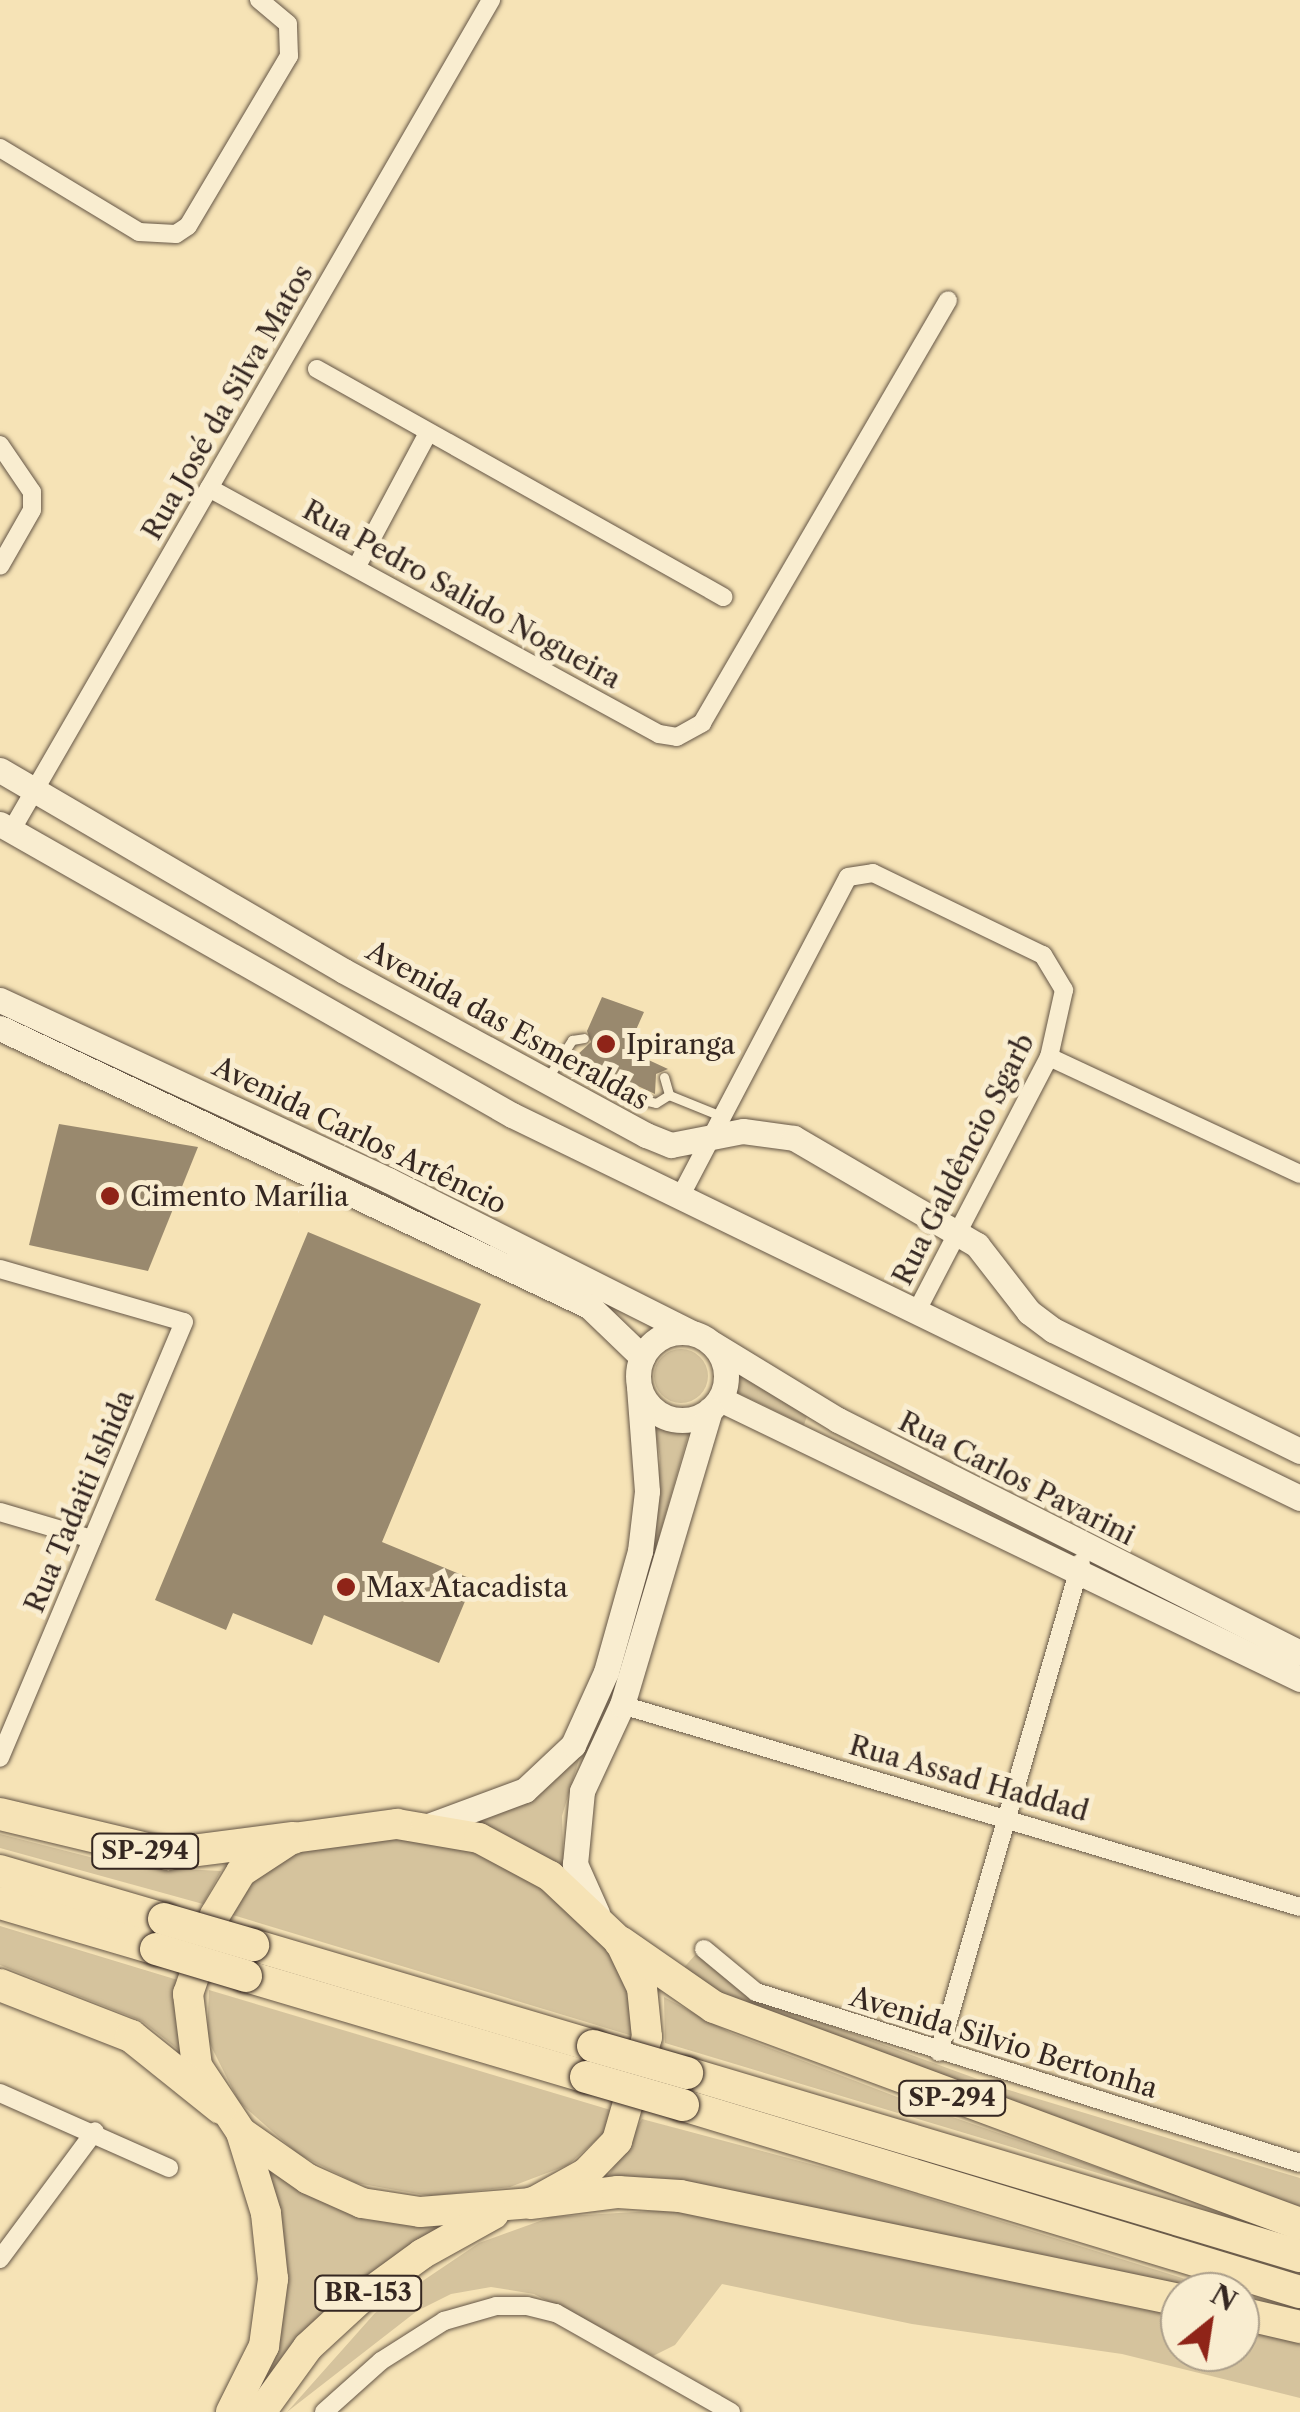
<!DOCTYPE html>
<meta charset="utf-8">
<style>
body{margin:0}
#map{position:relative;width:1300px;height:2412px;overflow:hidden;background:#f6e3b6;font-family:"Libre Caslon Text",serif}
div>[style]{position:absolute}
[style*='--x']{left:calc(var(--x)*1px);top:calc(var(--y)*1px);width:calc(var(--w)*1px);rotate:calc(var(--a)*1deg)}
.green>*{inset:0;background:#d5c39d}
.round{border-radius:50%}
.building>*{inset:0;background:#99896e}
.roads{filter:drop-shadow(0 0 2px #655646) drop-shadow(0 0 2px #655646)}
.service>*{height:9px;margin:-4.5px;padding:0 4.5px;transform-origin:4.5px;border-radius:4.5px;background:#f9edd0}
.minor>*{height:18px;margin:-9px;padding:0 9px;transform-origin:9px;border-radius:9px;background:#f9edd0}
.secondary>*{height:25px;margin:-12.5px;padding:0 12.5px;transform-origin:12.5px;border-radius:12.5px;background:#f9edd0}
.secondary>.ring{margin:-12.5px;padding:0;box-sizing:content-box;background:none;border:25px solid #f9edd0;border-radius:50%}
.trunk>*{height:30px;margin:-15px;padding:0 15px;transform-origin:15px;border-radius:15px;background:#f6e3b6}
.motorway>*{height:32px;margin:-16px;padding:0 16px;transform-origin:16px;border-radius:16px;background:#f6e3b6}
.bridges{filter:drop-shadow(0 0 2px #352721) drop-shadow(0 0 2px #352721)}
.motorway-bridge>*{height:32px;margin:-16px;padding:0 16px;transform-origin:16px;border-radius:16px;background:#f6e3b6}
.dots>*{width:28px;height:28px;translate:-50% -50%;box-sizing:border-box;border:5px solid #f9edd0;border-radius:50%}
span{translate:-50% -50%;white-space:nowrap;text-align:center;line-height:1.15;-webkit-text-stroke:10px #f9edd0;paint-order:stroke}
.shield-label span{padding:2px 8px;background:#f9edd0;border:2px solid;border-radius:8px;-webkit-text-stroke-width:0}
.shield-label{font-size:25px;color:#352721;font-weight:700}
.street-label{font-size:28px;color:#352721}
.poi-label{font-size:28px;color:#352721}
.left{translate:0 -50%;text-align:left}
.north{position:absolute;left:1160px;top:2272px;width:100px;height:100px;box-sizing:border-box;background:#f9edd0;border:2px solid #ab9e8a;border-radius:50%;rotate:30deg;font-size:28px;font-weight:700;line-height:40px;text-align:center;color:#352721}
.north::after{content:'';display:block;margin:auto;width:35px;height:45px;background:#8f2418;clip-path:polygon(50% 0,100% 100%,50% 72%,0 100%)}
</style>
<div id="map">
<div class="green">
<i class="round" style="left:654px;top:1349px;width:54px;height:54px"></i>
<i style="clip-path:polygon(740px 1367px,807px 1416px,804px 1425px,736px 1392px)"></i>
<i style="clip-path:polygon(654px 1422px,689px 1432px,652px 1562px,660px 1458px)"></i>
<i style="clip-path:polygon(582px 1749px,562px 1816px,564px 1873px,475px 1824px,533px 1798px)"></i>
<i style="clip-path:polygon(0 1834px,125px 1866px,221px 1871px,203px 1904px,0 1848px)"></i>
<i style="clip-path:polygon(388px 1837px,481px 1852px,536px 1880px,605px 1941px,632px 1987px,636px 2037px,223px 1912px,240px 1888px,296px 1853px)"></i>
<i style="clip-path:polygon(0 1926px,181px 1981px,175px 2014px,180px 2051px,142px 2021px,0 1965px)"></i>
<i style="clip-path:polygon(696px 1954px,747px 1995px,1002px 2088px,1300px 2178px,1300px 2210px,747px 2011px,679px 1973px)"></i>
<i style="clip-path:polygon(209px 1990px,614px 2111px,603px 2134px,568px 2165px,510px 2187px,430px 2196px,356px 2183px,298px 2154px,239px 2102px,207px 2038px)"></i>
<i style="clip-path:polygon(664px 1997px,731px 2033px,918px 2105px,1221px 2210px,665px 2043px)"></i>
<i style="clip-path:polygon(642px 2119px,863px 2178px,1227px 2292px,1190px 2292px,606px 2180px)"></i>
<i style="clip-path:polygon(263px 2169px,366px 2220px,456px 2225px,275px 2374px,268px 2371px,286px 2293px,285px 2248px)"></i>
<i style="clip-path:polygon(669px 2210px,1180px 2310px,1180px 2352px,1240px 2352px,1240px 2324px,1300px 2338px,1300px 2398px,1122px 2354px,912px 2324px,722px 2284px,675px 2345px,653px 2356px,534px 2294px,491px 2287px,451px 2294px,417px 2311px,287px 2412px,375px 2313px,479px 2243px,551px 2217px)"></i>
</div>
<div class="building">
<i style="clip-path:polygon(602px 997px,644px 1012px,627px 1050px,668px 1069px,656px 1074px,655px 1094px,575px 1057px,591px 1042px,587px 1031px)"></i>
<i style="clip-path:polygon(59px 1124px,198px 1147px,148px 1271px,29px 1245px)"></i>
<i style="clip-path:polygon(308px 1232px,481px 1304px,382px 1542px,474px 1580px,439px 1663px,324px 1615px,312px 1645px,233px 1613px,226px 1630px,155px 1600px)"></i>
</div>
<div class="roads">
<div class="service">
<i style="--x:560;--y:1059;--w:93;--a:26.3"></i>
<i style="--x:643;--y:1100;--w:13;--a:13"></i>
<i style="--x:656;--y:1103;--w:15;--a:-32"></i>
<i style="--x:549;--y:1076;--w:43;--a:-57.4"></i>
<i style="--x:572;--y:1040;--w:12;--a:-9"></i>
<i style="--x:664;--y:1077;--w:19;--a:74"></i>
<i style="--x:669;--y:1095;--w:56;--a:22"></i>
</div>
<div class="minor">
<i style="--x:0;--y:148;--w:162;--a:31.1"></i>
<i style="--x:139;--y:232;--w:37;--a:3"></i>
<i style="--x:176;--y:234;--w:14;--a:-34"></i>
<i style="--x:188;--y:226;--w:198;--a:-59.3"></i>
<i style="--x:289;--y:56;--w:32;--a:-92"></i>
<i style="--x:288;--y:24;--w:38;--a:-140"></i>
<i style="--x:317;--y:369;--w:466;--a:29.3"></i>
<i style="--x:0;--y:445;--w:57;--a:55.8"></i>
<i style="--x:32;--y:492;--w:18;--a:90"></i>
<i style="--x:32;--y:510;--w:64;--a:119.7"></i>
<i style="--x:209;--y:488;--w:513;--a:28.66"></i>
<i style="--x:659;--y:734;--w:18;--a:9"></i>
<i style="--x:677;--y:737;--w:29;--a:-29"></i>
<i style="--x:702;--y:723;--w:489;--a:-59.8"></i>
<i style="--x:357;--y:566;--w:151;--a:-61.9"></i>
<i style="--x:11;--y:831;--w:960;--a:-59.99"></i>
<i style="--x:1049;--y:1057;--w:277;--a:25"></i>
<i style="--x:680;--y:1197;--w:361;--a:-62.3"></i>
<i style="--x:848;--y:877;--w:25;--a:-9"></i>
<i style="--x:873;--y:873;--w:189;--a:25.8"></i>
<i style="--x:1043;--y:955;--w:41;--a:59"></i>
<i style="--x:1064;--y:990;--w:69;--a:102.6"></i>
<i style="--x:1049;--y:1057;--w:288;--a:117.5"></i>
<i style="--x:0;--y:1269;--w:191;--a:16.1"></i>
<i style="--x:184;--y:1322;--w:473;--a:112.9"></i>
<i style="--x:0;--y:1512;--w:96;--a:16.4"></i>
<i style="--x:622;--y:1705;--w:707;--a:16.59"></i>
<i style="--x:704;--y:1949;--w:67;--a:39.6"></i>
<i style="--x:756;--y:1992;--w:570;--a:17.45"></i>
<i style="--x:939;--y:2052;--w:510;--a:-73.84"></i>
<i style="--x:0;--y:2093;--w:185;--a:23.9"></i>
<i style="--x:0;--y:2259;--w:159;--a:-53.4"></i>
<i style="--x:324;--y:2412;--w:76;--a:-41.8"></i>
<i style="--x:381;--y:2361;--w:75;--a:-32.4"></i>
<i style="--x:444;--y:2321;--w:54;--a:-16.1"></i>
<i style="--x:496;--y:2306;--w:31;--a:0"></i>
<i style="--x:527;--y:2306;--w:30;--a:14"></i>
<i style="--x:556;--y:2313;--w:201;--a:29.5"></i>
</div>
<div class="secondary">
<i style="--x:0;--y:770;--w:398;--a:30.3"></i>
<i style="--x:344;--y:971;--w:344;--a:28.5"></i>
<i style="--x:646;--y:1135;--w:27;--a:22"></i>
<i style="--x:671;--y:1145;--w:73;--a:-11"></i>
<i style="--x:743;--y:1131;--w:51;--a:7.8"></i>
<i style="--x:794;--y:1138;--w:212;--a:30.3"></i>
<i style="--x:977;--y:1245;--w:85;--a:52.2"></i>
<i style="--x:1029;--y:1312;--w:30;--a:37"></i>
<i style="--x:1053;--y:1330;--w:275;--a:26.1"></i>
<i style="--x:0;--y:824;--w:589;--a:29.61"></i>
<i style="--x:512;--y:1115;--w:876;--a:25.92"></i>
<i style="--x:0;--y:1000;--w:428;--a:24.9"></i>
<i style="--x:388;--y:1180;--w:338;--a:26.7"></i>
<i style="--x:0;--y:1028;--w:651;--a:25.27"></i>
<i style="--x:589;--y:1306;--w:74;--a:43.9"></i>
<i class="ring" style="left:638px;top:1332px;width:63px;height:63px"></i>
<i style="--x:713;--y:1344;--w:146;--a:31.3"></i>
<i style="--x:838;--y:1420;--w:517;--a:26.76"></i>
<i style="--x:720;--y:1399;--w:644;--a:25.77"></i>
<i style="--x:431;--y:1825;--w:100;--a:-20.4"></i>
<i style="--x:525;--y:1790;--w:66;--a:-43.2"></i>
<i style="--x:573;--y:1745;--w:80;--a:-65.7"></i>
<i style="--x:606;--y:1672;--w:126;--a:-74.3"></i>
<i style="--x:640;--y:1551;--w:60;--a:-83.3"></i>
<i style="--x:647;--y:1491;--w:103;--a:-94.4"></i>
<i style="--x:597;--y:1913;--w:54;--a:-114.2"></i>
<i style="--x:575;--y:1864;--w:73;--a:-84.5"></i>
<i style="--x:582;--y:1791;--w:95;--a:-65.1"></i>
<i style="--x:622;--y:1705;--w:308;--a:-73.4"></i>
</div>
<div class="trunk">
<i style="--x:397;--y:1824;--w:83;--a:9.7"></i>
<i style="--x:479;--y:1838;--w:81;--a:28.2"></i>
<i style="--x:550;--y:1876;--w:96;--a:43.3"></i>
<i style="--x:620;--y:1942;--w:51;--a:64.4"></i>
<i style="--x:642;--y:1988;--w:49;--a:84.2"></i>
<i style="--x:647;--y:2037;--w:108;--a:106.1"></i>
<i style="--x:617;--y:2141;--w:45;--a:134.1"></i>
<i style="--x:586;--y:2173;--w:62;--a:150.9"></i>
<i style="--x:532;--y:2203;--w:112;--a:175.4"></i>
<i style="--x:420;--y:2212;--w:59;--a:-171.2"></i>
<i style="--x:362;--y:2203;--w:59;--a:-156"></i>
<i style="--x:308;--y:2179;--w:82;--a:-145"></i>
<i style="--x:241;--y:2132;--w:79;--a:-123.7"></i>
<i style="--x:197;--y:2066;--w:73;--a:-97.1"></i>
<i style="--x:188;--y:1994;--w:83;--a:-71.1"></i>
<i style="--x:215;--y:1915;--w:50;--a:-58.8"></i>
<i style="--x:241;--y:1872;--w:62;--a:-33.2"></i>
<i style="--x:293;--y:1838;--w:105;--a:-7.7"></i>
<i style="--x:231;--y:2412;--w:74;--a:-63.4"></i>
<i style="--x:264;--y:2346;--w:68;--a:-82.3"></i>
<i style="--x:273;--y:2279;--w:66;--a:-96.1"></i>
<i style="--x:266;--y:2213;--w:85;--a:-107.2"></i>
<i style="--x:261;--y:2412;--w:80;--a:-54.1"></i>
<i style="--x:308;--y:2347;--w:69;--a:-42.7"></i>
<i style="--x:359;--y:2300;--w:78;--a:-36.1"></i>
<i style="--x:422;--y:2254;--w:82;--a:-29.1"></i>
</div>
<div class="motorway">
<i style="--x:0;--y:1814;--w:173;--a:13.4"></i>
<i style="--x:168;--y:1854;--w:126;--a:-7.3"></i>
<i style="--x:0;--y:1871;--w:171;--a:16.3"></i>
<i style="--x:0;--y:1903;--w:163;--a:16.4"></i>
<i style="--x:620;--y:1942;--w:114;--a:34.7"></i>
<i style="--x:714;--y:2007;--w:625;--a:20.32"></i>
<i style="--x:253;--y:1945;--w:355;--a:16.5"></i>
<i style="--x:246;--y:1976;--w:355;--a:16.5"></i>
<i style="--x:0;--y:1985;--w:141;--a:21.3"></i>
<i style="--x:131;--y:2036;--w:115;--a:38.7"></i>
<i style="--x:687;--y:2073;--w:640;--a:16.62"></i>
<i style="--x:683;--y:2105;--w:645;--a:16.86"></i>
<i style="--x:532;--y:2203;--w:87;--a:-7.3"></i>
<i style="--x:618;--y:2192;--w:62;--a:3.7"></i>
<i style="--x:680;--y:2196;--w:511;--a:11.75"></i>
<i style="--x:1240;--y:2313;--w:62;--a:13.1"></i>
</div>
</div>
<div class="bridges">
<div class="motorway-bridge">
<i style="--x:164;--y:1919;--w:93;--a:16.3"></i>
<i style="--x:156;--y:1949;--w:94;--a:16.7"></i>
<i style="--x:593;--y:2046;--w:98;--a:16"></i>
<i style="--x:586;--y:2077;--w:101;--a:16.1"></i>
</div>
</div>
<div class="dots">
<i style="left:606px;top:1044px;background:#8f2418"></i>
<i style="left:110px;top:1196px;background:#8f2418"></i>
<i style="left:346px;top:1587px;background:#8f2418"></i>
</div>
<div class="shield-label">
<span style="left:145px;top:1851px">SP-294</span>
<span style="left:952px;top:2098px">SP-294</span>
<span style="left:368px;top:2293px">BR-153</span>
</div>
<div class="street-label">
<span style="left:227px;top:402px;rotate:-60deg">Rua José da Silva Matos</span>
<span style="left:462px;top:594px;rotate:29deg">Rua Pedro Salido Nogueira</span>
<span style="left:508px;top:1025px;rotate:29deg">Avenida das Esmeraldas</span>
<span style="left:360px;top:1135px;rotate:26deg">Avenida Carlos Artêncio</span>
<span style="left:963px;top:1159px;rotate:-63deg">Rua Galdêncio Sgarb</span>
<span style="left:1017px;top:1478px;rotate:27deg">Rua Carlos Pavarini</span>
<span style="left:79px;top:1501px;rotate:-67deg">Rua Tadaiti Ishida</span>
<span style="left:969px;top:1778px;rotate:16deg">Rua Assad Haddad</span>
<span style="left:1004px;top:2042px;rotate:17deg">Avenida Silvio Bertonha</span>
</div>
<div class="poi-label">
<span class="left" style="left:626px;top:1044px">Ipiranga</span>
<span class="left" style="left:130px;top:1196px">Cimento Marília</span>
<span class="left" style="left:366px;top:1587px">Max Atacadista</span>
</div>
<div class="north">N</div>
</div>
